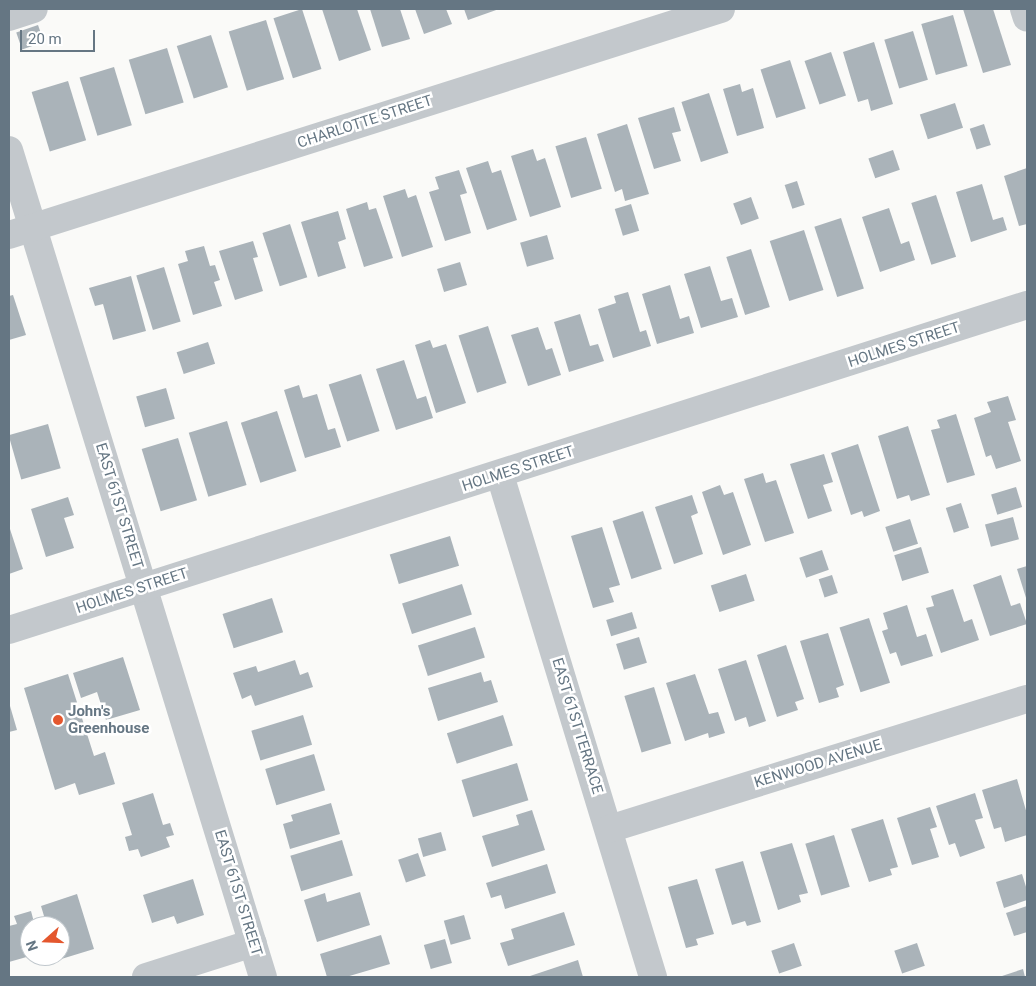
<!DOCTYPE html>
<style>
body{margin:0}
#map{position:relative;width:1036px;height:986px;overflow:hidden;background:#fafaf8;font-family:Roboto,sans-serif}
div>[style]{position:absolute}
[style*='--x']{left:calc(var(--x)*1px);top:calc(var(--y)*1px);width:calc(var(--w)*1px);rotate:calc(var(--a)*1deg)}
.building>*{inset:0;background:#aab3b9;transform-origin:0 0}
.minor>*{height:28px;margin:-14px;padding:0 14px;transform-origin:14px;border-radius:14px;background:#c3c8cc}
.dots>*{width:14px;height:14px;translate:-50% -50%;box-sizing:border-box;border:2px solid #fff;border-radius:50%}
span{translate:-50% -50%;white-space:nowrap;text-align:center;line-height:1.15;-webkit-text-stroke:5px #fff;paint-order:stroke}
.street-label{font-size:15px;color:#657683}
.poi-label{font-size:15px;color:#657683;font-weight:700}
.left{translate:0 -50%;text-align:left}
.frame{position:absolute;inset:0;border:10px solid #657683;pointer-events:none}
.north{position:absolute;left:20px;top:916px;width:50px;height:50px;box-sizing:border-box;background:#fff;border:1px solid #c1c8cd;border-radius:50%;rotate:250deg;font-size:14px;font-weight:700;line-height:20px;text-align:center;color:#657683}
.north::after{content:'';display:block;margin:auto;width:18px;height:22px;background:#e4572e;clip-path:polygon(50% 0,100% 100%,50% 72%,0 100%)}
.scale{position:absolute;left:20px;top:30px;width:75px;height:22px;box-sizing:border-box;border:2px solid #657683;border-top:0;padding-left:6px;font-size:15px;line-height:18px;white-space:nowrap;color:#657683;-webkit-text-stroke:4px #fff;paint-order:stroke}
</style>
<div id="map">
<div class="building">
<i style="left:302px;top:9px;width:63px;height:30px;rotate:72deg"></i>
<i style="clip-path:polygon(322px 9px,357px 9px,371px 50px,339px 61px)"></i>
<i style="clip-path:polygon(370px 9px,400px 9px,410px 39px,382px 47px)"></i>
<i style="clip-path:polygon(415px 9px,446px 9px,452px 24px,424px 34px)"></i>
<i style="clip-path:polygon(464px 9px,499px 9px,468px 20px)"></i>
<i style="clip-path:polygon(963px 9px,993px 9px,1011px 65px,983px 73px)"></i>
<i style="left:953px;top:15px;width:53px;height:33px;rotate:74deg"></i>
<i style="left:266px;top:20px;width:62px;height:39px;rotate:73deg"></i>
<i style="left:38px;top:25px;width:18px;height:23px;rotate:71deg"></i>
<i style="left:913px;top:31px;width:51px;height:30px;rotate:73deg"></i>
<i style="left:211px;top:35px;width:55px;height:36px;rotate:72deg"></i>
<i style="clip-path:polygon(874px 42px,893px 104px,871px 111px,868px 99px,858px 102px,843px 52px)"></i>
<i style="left:167px;top:48px;width:57px;height:40px;rotate:73deg"></i>
<i style="left:831px;top:52px;width:46px;height:28px;rotate:71deg"></i>
<i style="left:790px;top:60px;width:51px;height:31px;rotate:72deg"></i>
<i style="left:114px;top:67px;width:61px;height:36px;rotate:73deg"></i>
<i style="left:68px;top:81px;width:62px;height:38px;rotate:73deg"></i>
<i style="clip-path:polygon(740px 84px,742px 92px,753px 88px,764px 128px,737px 136px,723px 89px)"></i>
<i style="left:709px;top:93px;width:63px;height:29px;rotate:72deg"></i>
<i style="left:955px;top:103px;width:26px;height:37px;rotate:72deg"></i>
<i style="clip-path:polygon(674px 107px,681px 131px,672px 133px,681px 161px,654px 169px,638px 118px)"></i>
<i style="clip-path:polygon(627px 124px,649px 194px,625px 201px,622px 189px,615px 192px,597px 134px)"></i>
<i style="left:984px;top:124px;width:22px;height:15px;rotate:72deg"></i>
<i style="left:586px;top:137px;width:54px;height:32px;rotate:73deg"></i>
<i style="clip-path:polygon(533px 149px,537px 161px,545px 158px,561px 207px,530px 217px,511px 156px)"></i>
<i style="left:893px;top:150px;width:21px;height:26px;rotate:71deg"></i>
<i style="clip-path:polygon(488px 161px,492px 173px,501px 170px,517px 220px,487px 230px,466px 168px)"></i>
<i style="clip-path:polygon(1027px 168px,1027px 224px,1019px 226px,1004px 176px)"></i>
<i style="clip-path:polygon(459px 170px,467px 193px,460px 195px,471px 233px,445px 241px,429px 192px,439px 189px,435px 177px)"></i>
<i style="left:797px;top:181px;width:25px;height:13px;rotate:72deg"></i>
<i style="clip-path:polygon(982px 184px,993px 220px,1003px 217px,1007px 230px,971px 242px,956px 192px)"></i>
<i style="clip-path:polygon(405px 189px,408px 198px,416px 195px,433px 247px,402px 257px,383px 196px)"></i>
<i style="left:936px;top:195px;width:65px;height:26px;rotate:72deg"></i>
<i style="left:751px;top:197px;width:23px;height:19px;rotate:70deg"></i>
<i style="clip-path:polygon(367px 202px,369px 210px,376px 208px,393px 258px,364px 267px,346px 209px)"></i>
<i style="left:631px;top:204px;width:28px;height:17px;rotate:73deg"></i>
<i style="clip-path:polygon(889px 208px,901px 244px,909px 241px,915px 260px,880px 272px,862px 217px)"></i>
<i style="clip-path:polygon(338px 211px,346px 239px,338px 242px,346px 268px,318px 277px,301px 222px)"></i>
<i style="left:841px;top:218px;width:74px;height:28px;rotate:72deg"></i>
<i style="left:290px;top:224px;width:56px;height:29px;rotate:72deg"></i>
<i style="left:804px;top:230px;width:63px;height:36px;rotate:72deg"></i>
<i style="left:547px;top:235px;width:25px;height:28px;rotate:74deg"></i>
<i style="clip-path:polygon(253px 241px,258px 257px,253px 258px,263px 291px,235px 300px,219px 251px)"></i>
<i style="clip-path:polygon(204px 246px,210px 266px,215px 265px,220px 280px,214px 282px,222px 306px,193px 315px,178px 264px,188px 261px,185px 251px)"></i>
<i style="left:751px;top:249px;width:61px;height:26px;rotate:72deg"></i>
<i style="left:460px;top:262px;width:24px;height:24px;rotate:73deg"></i>
<i style="clip-path:polygon(710px 266px,721px 301px,732px 298px,738px 317px,701px 328px,684px 274px)"></i>
<i style="left:164px;top:267px;width:57px;height:29px;rotate:73deg"></i>
<i style="clip-path:polygon(131px 276px,146px 331px,113px 340px,103px 304px,95px 306px,89px 288px)"></i>
<i style="clip-path:polygon(670px 285px,680px 319px,689px 316px,694px 333px,657px 344px,642px 294px)"></i>
<i style="clip-path:polygon(628px 292px,640px 332px,646px 330px,651px 346px,613px 358px,598px 309px,616px 303px,614px 296px)"></i>
<i style="clip-path:polygon(13px 295px,26px 335px,9px 340px,9px 296px)"></i>
<i style="clip-path:polygon(580px 314px,590px 346px,598px 344px,604px 361px,569px 372px,554px 322px)"></i>
<i style="left:488px;top:326px;width:60px;height:31px;rotate:72deg"></i>
<i style="clip-path:polygon(538px 327px,546px 350px,552px 348px,561px 375px,528px 386px,511px 335px)"></i>
<i style="clip-path:polygon(430px 340px,433px 348px,446px 344px,466px 403px,436px 413px,415px 345px)"></i>
<i style="left:208px;top:342px;width:23px;height:33px;rotate:72deg"></i>
<i style="clip-path:polygon(404px 360px,417px 399px,426px 396px,433px 418px,396px 430px,376px 369px)"></i>
<i style="left:361px;top:374px;width:60px;height:34px;rotate:72deg"></i>
<i style="clip-path:polygon(299px 385px,303px 398px,317px 394px,328px 430px,335px 428px,341px 447px,305px 458px,284px 390px)"></i>
<i style="left:166px;top:388px;width:32px;height:31px;rotate:74deg"></i>
<i style="clip-path:polygon(1008px 396px,1016px 420px,1008px 422px,1021px 461px,996px 469px,991px 455px,986px 457px,974px 418px,991px 412px,987px 402px)"></i>
<i style="left:277px;top:411px;width:63px;height:38px;rotate:72deg"></i>
<i style="clip-path:polygon(956px 414px,975px 475px,947px 483px,931px 430px,940px 428px,937px 420px)"></i>
<i style="left:227px;top:421px;width:67px;height:40px;rotate:73deg"></i>
<i style="left:48px;top:424px;width:46px;height:41px;rotate:74deg"></i>
<i style="clip-path:polygon(908px 426px,930px 495px,911px 501px,909px 495px,897px 499px,878px 436px)"></i>
<i style="left:178px;top:438px;width:65px;height:38px;rotate:73deg"></i>
<i style="clip-path:polygon(858px 444px,880px 511px,864px 517px,862px 511px,851px 515px,831px 453px)"></i>
<i style="clip-path:polygon(824px 454px,833px 482px,823px 485px,832px 511px,808px 519px,790px 464px)"></i>
<i style="clip-path:polygon(763px 473px,766px 483px,776px 480px,794px 533px,765px 542px,744px 479px)"></i>
<i style="clip-path:polygon(720px 485px,724px 495px,733px 492px,751px 545px,723px 555px,702px 492px)"></i>
<i style="left:1016px;top:487px;width:21px;height:26px;rotate:73deg"></i>
<i style="clip-path:polygon(692px 495px,698px 513px,691px 516px,703px 554px,674px 564px,655px 507px)"></i>
<i style="clip-path:polygon(68px 497px,74px 515px,64px 518px,74px 548px,46px 557px,31px 509px)"></i>
<i style="left:961px;top:503px;width:26px;height:16px;rotate:72deg"></i>
<i style="left:643px;top:511px;width:61px;height:32px;rotate:72deg"></i>
<i style="left:1013px;top:517px;width:23px;height:29px;rotate:75deg"></i>
<i style="left:910px;top:519px;width:26px;height:26px;rotate:72deg"></i>
<i style="clip-path:polygon(9px 526px,23px 569px,9px 574px)"></i>
<i style="clip-path:polygon(602px 527px,620px 585px,609px 588px,614px 602px,593px 608px,571px 536px)"></i>
<i style="left:450px;top:536px;width:31px;height:63px;rotate:73deg"></i>
<i style="left:921px;top:547px;width:27px;height:28px;rotate:73deg"></i>
<i style="left:822px;top:550px;width:21px;height:24px;rotate:71deg"></i>
<i style="clip-path:polygon(1027px 566px,1027px 601px,1017px 569px)"></i>
<i style="left:746px;top:574px;width:28px;height:37px;rotate:72deg"></i>
<i style="left:832px;top:575px;width:19px;height:14px;rotate:72deg"></i>
<i style="clip-path:polygon(1001px 575px,1011px 606px,1020px 603px,1027px 624px,990px 636px,973px 585px)"></i>
<i style="left:462px;top:584px;width:32px;height:63px;rotate:72deg"></i>
<i style="clip-path:polygon(953px 589px,964px 622px,972px 619px,979px 640px,941px 653px,926px 608px,934px 606px,931px 596px)"></i>
<i style="left:272px;top:598px;width:36px;height:52px;rotate:72deg"></i>
<i style="clip-path:polygon(907px 605px,917px 637px,926px 634px,933px 656px,901px 666px,896px 652px,890px 654px,882px 631px,888px 629px,883px 613px)"></i>
<i style="left:632px;top:612px;width:17px;height:27px;rotate:73deg"></i>
<i style="left:869px;top:618px;width:68px;height:31px;rotate:72deg"></i>
<i style="left:475px;top:627px;width:32px;height:60px;rotate:72deg"></i>
<i style="clip-path:polygon(828px 633px,844px 685px,836px 688px,839px 697px,819px 703px,800px 641px)"></i>
<i style="left:639px;top:637px;width:27px;height:24px;rotate:73deg"></i>
<i style="clip-path:polygon(786px 645px,804px 699px,795px 702px,798px 710px,777px 717px,757px 655px)"></i>
<i style="clip-path:polygon(123px 657px,140px 710px,106px 720px,97px 692px,81px 698px,73px 673px)"></i>
<i style="clip-path:polygon(295px 660px,300px 675px,308px 672px,313px 687px,255px 706px,251px 695px,242px 699px,233px 673px,256px 666px,258px 672px)"></i>
<i style="clip-path:polygon(746px 660px,766px 721px,749px 727px,746px 717px,735px 721px,718px 669px)"></i>
<i style="clip-path:polygon(481px 672px,484px 682px,491px 680px,498px 702px,438px 721px,428px 688px)"></i>
<i style="clip-path:polygon(68px 674px,94px 756px,105px 752px,115px 784px,79px 795px,75px 783px,55px 790px,24px 688px)"></i>
<i style="clip-path:polygon(695px 674px,709px 714px,718px 712px,725px 733px,709px 738px,708px 733px,685px 741px,666px 683px)"></i>
<i style="left:654px;top:687px;width:59px;height:31px;rotate:73deg"></i>
<i style="clip-path:polygon(10px 706px,17px 730px,9px 732px,9px 707px)"></i>
<i style="left:303px;top:715px;width:31px;height:54px;rotate:73deg"></i>
<i style="left:503px;top:715px;width:32px;height:59px;rotate:72deg"></i>
<i style="left:314px;top:754px;width:38px;height:51px;rotate:73deg"></i>
<i style="left:517px;top:763px;width:39px;height:58px;rotate:73deg"></i>
<i style="clip-path:polygon(1017px 779px,1027px 814px,1027px 835px,1005px 842px,1001px 827px,994px 829px,982px 790px)"></i>
<i style="clip-path:polygon(153px 793px,163px 825px,170px 823px,174px 835px,166px 837px,170px 847px,141px 857px,138px 849px,129px 851px,125px 837px,132px 835px,122px 803px)"></i>
<i style="clip-path:polygon(975px 793px,983px 818px,975px 820px,985px 848px,960px 857px,955px 843px,949px 845px,936px 806px)"></i>
<i style="clip-path:polygon(331px 803px,340px 834px,290px 849px,283px 824px,293px 821px,291px 815px)"></i>
<i style="clip-path:polygon(930px 807px,937px 827px,930px 829px,939px 857px,912px 865px,897px 818px)"></i>
<i style="clip-path:polygon(532px 810px,545px 850px,492px 867px,482px 836px,519px 825px,516px 815px)"></i>
<i style="clip-path:polygon(883px 819px,898px 867px,890px 869px,892px 875px,869px 882px,851px 829px)"></i>
<i style="left:441px;top:832px;width:19px;height:24px;rotate:74deg"></i>
<i style="left:834px;top:835px;width:54px;height:30px;rotate:73deg"></i>
<i style="left:342px;top:840px;width:37px;height:54px;rotate:73deg"></i>
<i style="clip-path:polygon(792px 843px,808px 893px,799px 895px,801px 902px,778px 910px,760px 852px)"></i>
<i style="left:418px;top:853px;width:24px;height:21px;rotate:71deg"></i>
<i style="clip-path:polygon(743px 861px,761px 922px,747px 926px,745px 921px,732px 925px,715px 869px)"></i>
<i style="clip-path:polygon(547px 864px,556px 893px,505px 909px,501px 895px,491px 898px,486px 883px)"></i>
<i style="clip-path:polygon(1022px 874px,1027px 890px,1027px 900px,1004px 908px,996px 882px)"></i>
<i style="clip-path:polygon(193px 879px,204px 915px,177px 924px,174px 916px,152px 923px,143px 895px)"></i>
<i style="clip-path:polygon(697px 879px,714px 934px,696px 939px,698px 945px,686px 948px,668px 887px)"></i>
<i style="clip-path:polygon(360px 892px,370px 925px,317px 942px,304px 900px,325px 893px,327px 902px)"></i>
<i style="clip-path:polygon(77px 894px,94px 949px,58px 960px,60px 926px,47px 926px,41px 906px)"></i>
<i style="clip-path:polygon(1027px 906px,1027px 932px,1014px 936px,1006px 913px)"></i>
<i style="clip-path:polygon(31px 911px,35px 926px,30px 926px,30px 956px,9px 962px,9px 926px,17px 924px,14px 916px)"></i>
<i style="clip-path:polygon(564px 912px,575px 945px,508px 966px,500px 943px,514px 939px,511px 929px)"></i>
<i style="left:464px;top:915px;width:25px;height:21px;rotate:74deg"></i>
<i style="clip-path:polygon(381px 935px,390px 964px,346px 977px,327px 977px,320px 954px)"></i>
<i style="left:445px;top:939px;width:25px;height:22px;rotate:74deg"></i>
<i style="left:794px;top:943px;width:24px;height:24px;rotate:71deg"></i>
<i style="left:917px;top:943px;width:24px;height:24px;rotate:71deg"></i>
<i style="clip-path:polygon(578px 960px,583px 977px,527px 977px)"></i>
<i style="clip-path:polygon(1023px 969px,1025px 977px,999px 977px)"></i>
</div>
<div class="minor">
<i style="--x:1024;--y:9;--w:9;--a:72"></i>
<i style="--x:9;--y:17;--w:26;--a:-18"></i>
<i style="--x:9;--y:150;--w:865;--a:72.93"></i>
<i style="--x:9;--y:235;--w:747;--a:-17.61"></i>
<i style="--x:500;--y:475;--w:525;--a:73.05"></i>
<i style="--x:9;--y:630;--w:1069;--a:-17.71"></i>
<i style="--x:609;--y:829;--w:438;--a:-17.3"></i>
<i style="--x:146;--y:977;--w:112;--a:-17.6"></i>
</div>
<div class="dots">
<i style="left:58px;top:720px;background:#e4572e"></i>
</div>
<div class="street-label">
<span style="left:365px;top:122px;rotate:-18deg">CHARLOTTE STREET</span>
<span style="left:904px;top:345px;rotate:-18deg">HOLMES STREET</span>
<span style="left:518px;top:469px;rotate:-18deg">HOLMES STREET</span>
<span style="left:119px;top:506px;rotate:73deg">EAST 61ST STREET</span>
<span style="left:132px;top:591px;rotate:-18deg">HOLMES STREET</span>
<span style="left:577px;top:726px;rotate:73deg">EAST 61ST TERRACE</span>
<span style="left:818px;top:764px;rotate:-17deg">KENWOOD AVENUE</span>
<span style="left:238px;top:893px;rotate:73deg">EAST 61ST STREET</span>
</div>
<div class="poi-label">
<span class="left" style="left:68px;top:720px">John's<br>Greenhouse</span>
</div>
<div class="frame"></div>
<div class="north">N</div>
<div class="scale">20 m</div>
</div>
